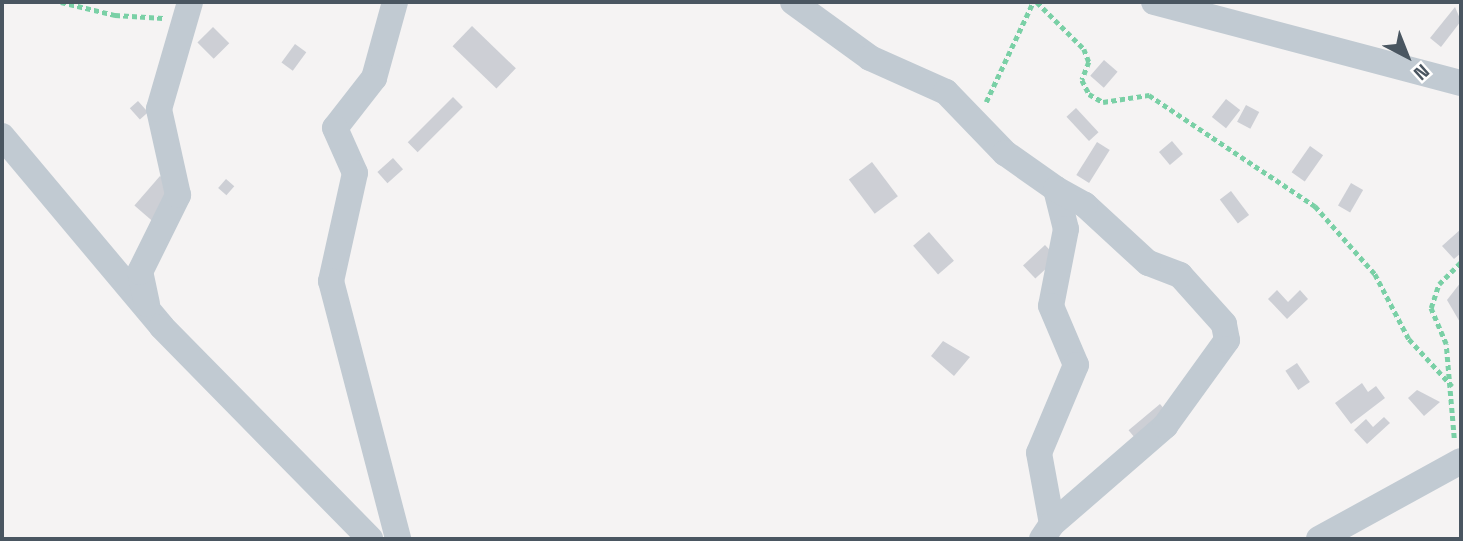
<!DOCTYPE html>
<style>
body{margin:0}
#map{position:relative;width:1463px;height:541px;overflow:hidden;background:#f5f3f3;font-family:"Space Grotesk",sans-serif}
div>[style]{position:absolute}
[style*='--x']{left:calc(var(--x)*1px);top:calc(var(--y)*1px);width:calc(var(--w)*1px);rotate:calc(var(--a)*1deg)}
.building>*{inset:0;background:#cdcfd5;transform-origin:0 0}
.path>*{height:4.5px;margin-top:-2.25px;transform-origin:0;background:repeating-linear-gradient(90deg,#7ad0a6 0 5px,transparent 0 8.5px)}
.minor>*{height:26px;margin:-13px;padding:0 13px;transform-origin:13px;border-radius:13px;background:#c1cad2}
span{translate:-50% -50%;white-space:nowrap;text-align:center;line-height:1.15;-webkit-text-stroke:6px #fff;paint-order:stroke}
.frame{position:absolute;inset:0;border:4px solid #4a5661;pointer-events:none}
.north{position:absolute;left:1372px;top:21px;width:70px;height:70px;-webkit-text-stroke:5px #fff;paint-order:stroke;rotate:138deg;font-size:19px;font-weight:700;line-height:28px;text-align:center;color:#4a5661}
.north::after{content:'';display:block;margin:auto;width:24px;height:32px;background:#4a5661;clip-path:polygon(50% 0,100% 100%,50% 72%,0 100%)}
</style>
<div id="map">
<div class="building">
<i style="clip-path:polygon(1455px 7px,1461px 21px,1441px 47px,1430px 38px)"></i>
<i style="left:472px;top:26px;width:61px;height:28px;rotate:44deg"></i>
<i style="left:213px;top:27px;width:23px;height:22px;rotate:45deg"></i>
<i style="left:295px;top:44px;width:14px;height:23px;rotate:36deg"></i>
<i style="left:1104px;top:60px;width:18px;height:21px;rotate:41deg"></i>
<i style="left:453px;top:97px;width:14px;height:64px;rotate:45deg"></i>
<i style="left:1226px;top:99px;width:18px;height:23px;rotate:38deg"></i>
<i style="left:138px;top:101px;width:15px;height:11px;rotate:48deg"></i>
<i style="left:1246px;top:105px;width:15px;height:19px;rotate:28deg"></i>
<i style="left:1076px;top:108px;width:33px;height:13px;rotate:47deg"></i>
<i style="left:1172px;top:141px;width:17px;height:17px;rotate:50deg"></i>
<i style="left:1097px;top:142px;width:15px;height:39px;rotate:32deg"></i>
<i style="left:1310px;top:146px;width:16px;height:32px;rotate:35deg"></i>
<i style="left:393px;top:158px;width:15px;height:21px;rotate:48deg"></i>
<i style="left:872px;top:162px;width:43px;height:29px;rotate:53deg"></i>
<i style="left:160px;top:176px;width:23px;height:39px;rotate:41deg"></i>
<i style="left:226px;top:179px;width:11px;height:12px;rotate:41deg"></i>
<i style="left:1351px;top:183px;width:14px;height:26px;rotate:30deg"></i>
<i style="left:1231px;top:191px;width:30px;height:14px;rotate:53deg"></i>
<i style="clip-path:polygon(1461px 229px,1461px 253px,1454px 259px,1442px 246px)"></i>
<i style="left:929px;top:232px;width:38px;height:21px;rotate:49deg"></i>
<i style="left:1045px;top:245px;width:18px;height:30px;rotate:47deg"></i>
<i style="clip-path:polygon(1461px 282px,1461px 324px,1447px 300px)"></i>
<i style="clip-path:polygon(1277px 290px,1288px 302px,1300px 290px,1308px 299px,1287px 319px,1268px 299px)"></i>
<i style="clip-path:polygon(943px 341px,970px 357px,954px 376px,931px 356px)"></i>
<i style="left:1297px;top:363px;width:23px;height:14px;rotate:56deg"></i>
<i style="clip-path:polygon(1362px 383px,1368px 392px,1376px 386px,1385px 398px,1351px 424px,1335px 403px)"></i>
<i style="clip-path:polygon(1417px 390px,1440px 402px,1424px 416px,1408px 398px)"></i>
<i style="left:1160px;top:404px;width:17px;height:41px;rotate:50deg"></i>
<i style="clip-path:polygon(1384px 417px,1390px 423px,1367px 444px,1354px 430px,1366px 419px,1373px 427px)"></i>
</div>
<div class="path">
<i style="--x:61;--y:2;--w:56;--a:13.5"></i>
<i style="--x:115;--y:15;--w:48;--a:3.6"></i>
<i style="--x:1037;--y:2;--w:66;--a:45"></i>
<i style="--x:1084;--y:49;--w:14;--a:69"></i>
<i style="--x:1089;--y:62;--w:19;--a:111"></i>
<i style="--x:1082;--y:80;--w:16;--a:63"></i>
<i style="--x:1089;--y:94;--w:16;--a:30"></i>
<i style="--x:1103;--y:102;--w:47;--a:-8.7"></i>
<i style="--x:1149;--y:95;--w:200;--a:33.8"></i>
<i style="--x:1315;--y:206;--w:91;--a:48.6"></i>
<i style="--x:1375;--y:274;--w:73;--a:62.4"></i>
<i style="--x:1409;--y:339;--w:64;--a:47.5"></i>
<i style="--x:986;--y:102;--w:110;--a:-64.8"></i>
<i style="--x:1454;--y:438;--w:94;--a:-94.9"></i>
<i style="--x:1446;--y:344;--w:39;--a:-113"></i>
<i style="--x:1431;--y:308;--w:25;--a:-72"></i>
<i style="--x:1439;--y:284;--w:31;--a:-45"></i>
</div>
<div class="minor">
<i style="--x:395;--y:2;--w:79;--a:105.4"></i>
<i style="--x:374;--y:78;--w:63;--a:128"></i>
<i style="--x:335;--y:128;--w:49;--a:66"></i>
<i style="--x:355;--y:173;--w:111;--a:102.5"></i>
<i style="--x:331;--y:281;--w:267;--a:75.4"></i>
<i style="--x:793;--y:2;--w:95;--a:36"></i>
<i style="--x:870;--y:58;--w:83;--a:24.1"></i>
<i style="--x:946;--y:92;--w:85;--a:46"></i>
<i style="--x:1005;--y:153;--w:62;--a:35.2"></i>
<i style="--x:1056;--y:189;--w:41;--a:76"></i>
<i style="--x:1066;--y:229;--w:78;--a:101"></i>
<i style="--x:1051;--y:306;--w:64;--a:67"></i>
<i style="--x:1076;--y:365;--w:95;--a:112.8"></i>
<i style="--x:1039;--y:453;--w:72;--a:79.6"></i>
<i style="--x:1052;--y:524;--w:18;--a:124"></i>
<i style="--x:1154;--y:2;--w:318;--a:14.8"></i>
<i style="--x:2;--y:136;--w:249;--a:50"></i>
<i style="--x:162;--y:327;--w:297;--a:45.5"></i>
<i style="--x:147;--y:304;--w:33;--a:-102"></i>
<i style="--x:140;--y:272;--w:86;--a:-63.7"></i>
<i style="--x:178;--y:195;--w:88;--a:-102.5"></i>
<i style="--x:159;--y:109;--w:111;--a:-73.8"></i>
<i style="--x:1052;--y:524;--w:150;--a:-40.9"></i>
<i style="--x:1165;--y:426;--w:106;--a:-54.2"></i>
<i style="--x:1227;--y:340;--w:16;--a:-101"></i>
<i style="--x:1224;--y:324;--w:66;--a:-131.9"></i>
<i style="--x:1180;--y:275;--w:34;--a:-159"></i>
<i style="--x:1148;--y:263;--w:86;--a:-137.4"></i>
<i style="--x:1085;--y:205;--w:33;--a:-151"></i>
<i style="--x:1319;--y:539;--w:162;--a:-28.8"></i>
</div>
<div class="frame"></div>
<div class="north">N</div>
</div>
